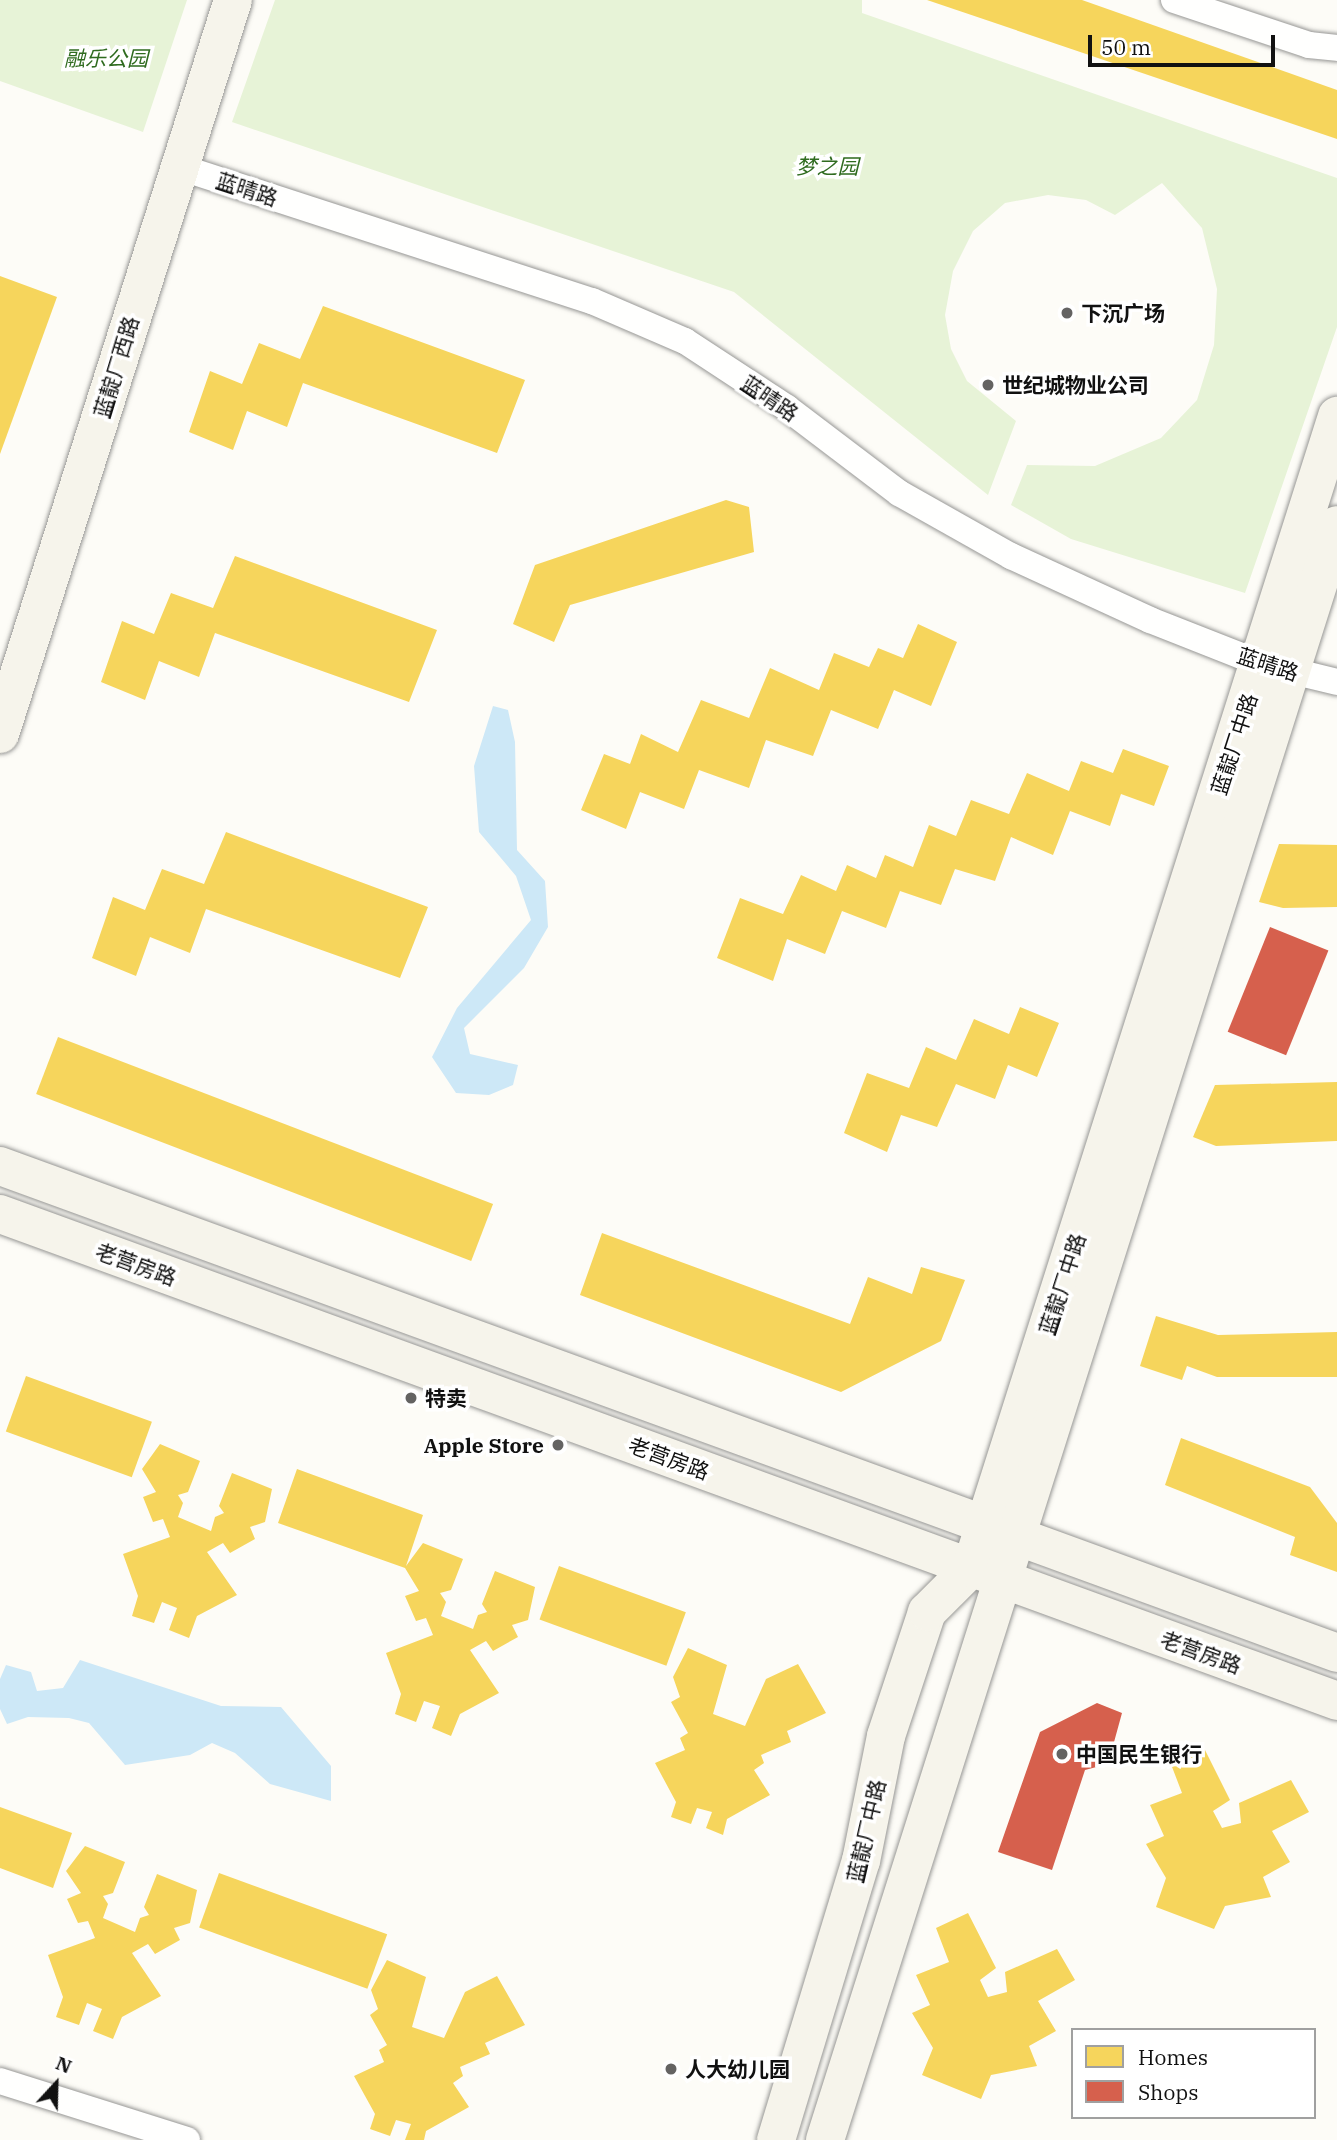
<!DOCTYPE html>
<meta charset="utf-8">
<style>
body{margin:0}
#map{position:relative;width:1337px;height:2140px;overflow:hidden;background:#fdfcf7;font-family:"IBM Plex Serif","Noto Sans SC",serif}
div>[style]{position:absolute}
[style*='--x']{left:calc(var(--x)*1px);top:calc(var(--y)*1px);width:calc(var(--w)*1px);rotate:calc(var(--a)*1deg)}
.green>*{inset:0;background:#e7f3d7}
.water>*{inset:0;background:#cde8f7}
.homes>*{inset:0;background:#f6d55c;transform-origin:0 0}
.shops>*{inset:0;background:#d6604d;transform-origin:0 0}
.roads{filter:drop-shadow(0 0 2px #979795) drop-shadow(0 0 2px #979795)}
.street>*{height:26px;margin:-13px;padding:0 13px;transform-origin:13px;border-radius:13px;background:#fffffe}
.secondary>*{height:38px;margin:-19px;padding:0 19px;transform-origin:19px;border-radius:19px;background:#f6f4eb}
.dots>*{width:19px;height:19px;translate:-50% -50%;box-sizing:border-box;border:4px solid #fff;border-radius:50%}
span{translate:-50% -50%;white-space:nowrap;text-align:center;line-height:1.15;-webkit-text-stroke:7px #fff;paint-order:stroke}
.park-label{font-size:21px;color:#2f6b1f;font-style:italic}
.street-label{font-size:21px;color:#111}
.poi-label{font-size:21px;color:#111;font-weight:700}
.left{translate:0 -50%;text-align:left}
.right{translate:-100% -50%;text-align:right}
.legend{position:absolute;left:1071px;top:2028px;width:245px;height:91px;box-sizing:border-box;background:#fff;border:2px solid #a0a0a0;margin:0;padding:9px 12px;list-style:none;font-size:21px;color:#111}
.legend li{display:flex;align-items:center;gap:14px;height:35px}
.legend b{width:35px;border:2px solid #a0a0a0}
.north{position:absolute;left:21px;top:2049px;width:70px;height:70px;-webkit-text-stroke:5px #fff;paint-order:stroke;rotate:22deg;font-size:19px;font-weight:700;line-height:28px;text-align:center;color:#111}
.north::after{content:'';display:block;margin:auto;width:24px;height:32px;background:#111;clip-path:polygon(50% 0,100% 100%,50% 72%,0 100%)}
.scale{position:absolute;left:1088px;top:35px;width:187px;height:32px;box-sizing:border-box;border:4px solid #111;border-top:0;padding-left:9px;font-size:21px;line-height:24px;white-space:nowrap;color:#111;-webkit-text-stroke:5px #fff;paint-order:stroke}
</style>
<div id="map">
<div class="green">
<i style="clip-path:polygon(0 0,187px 0,143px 132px,0 81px)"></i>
<i style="clip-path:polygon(275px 0,862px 0,862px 13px,1337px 178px,1337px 327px,1245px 593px,1071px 539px,1011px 505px,1027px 465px,1095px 466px,1161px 438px,1197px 400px,1214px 345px,1217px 289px,1202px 228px,1162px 183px,1115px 215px,1086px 200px,1048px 195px,1005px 203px,973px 231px,953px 271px,945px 315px,951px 349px,967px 381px,1016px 421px,988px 495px,734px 292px,232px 122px)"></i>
</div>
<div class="water">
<i style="clip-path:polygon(493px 706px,508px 710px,515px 742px,517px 850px,545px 881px,548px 927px,524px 968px,464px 1028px,470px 1054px,518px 1065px,513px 1085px,489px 1095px,456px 1093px,432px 1057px,457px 1008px,531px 920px,516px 876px,479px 832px,474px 766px)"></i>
<i style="clip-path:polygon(80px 1660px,221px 1706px,281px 1707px,331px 1766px,331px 1801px,270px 1784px,235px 1753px,212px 1743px,190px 1755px,125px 1765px,89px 1723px,69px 1718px,28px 1717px,7px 1724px,0 1709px,0 1679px,6px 1665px,31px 1672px,37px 1691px,63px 1688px)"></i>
</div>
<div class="homes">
<i style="clip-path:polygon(927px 0,1082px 0,1337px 90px,1337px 139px)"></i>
<i style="clip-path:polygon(0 276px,57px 297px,0 454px)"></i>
<i style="clip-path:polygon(323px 306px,525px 380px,497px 453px,303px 383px,287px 427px,247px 411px,233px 450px,189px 432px,210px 371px,242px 384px,259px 343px,300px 359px)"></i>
<i style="clip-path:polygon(726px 500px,749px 507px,754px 552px,570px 605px,554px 642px,513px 624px,535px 565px)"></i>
<i style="clip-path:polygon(235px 556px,437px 630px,409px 702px,215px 633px,199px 677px,159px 661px,145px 700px,101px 682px,122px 621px,154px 634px,171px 593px,213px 608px)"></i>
<i style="clip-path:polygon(918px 624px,957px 642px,931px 706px,894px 690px,878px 729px,831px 710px,813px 756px,766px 740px,749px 788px,699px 770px,684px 809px,640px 792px,626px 829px,581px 810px,604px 754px,630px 764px,641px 734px,678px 752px,701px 700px,749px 718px,770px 668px,819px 690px,834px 653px,869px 667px,878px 648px,903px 658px)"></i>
<i style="clip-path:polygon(1123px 749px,1169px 766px,1154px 806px,1121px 794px,1110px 826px,1070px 811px,1053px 855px,1011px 837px,995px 881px,955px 869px,941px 905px,900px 891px,886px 928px,842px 911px,825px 954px,787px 939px,773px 981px,717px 958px,740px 898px,783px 914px,801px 875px,836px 891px,847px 865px,876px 878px,885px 855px,913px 867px,929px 825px,956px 836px,971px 800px,1009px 814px,1027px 773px,1069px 791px,1081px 761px,1113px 773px)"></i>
<i style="clip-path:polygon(226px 832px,428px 907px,400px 978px,206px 909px,190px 953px,150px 937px,136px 976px,92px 958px,113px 897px,145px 910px,162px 869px,204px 884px)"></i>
<i style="clip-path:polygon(1279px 844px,1337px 845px,1337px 907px,1283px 908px,1259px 902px)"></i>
<i style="clip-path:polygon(1020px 1007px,1059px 1023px,1037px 1077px,1008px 1065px,995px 1099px,956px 1084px,937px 1127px,901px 1115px,887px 1152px,844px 1133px,867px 1073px,909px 1088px,926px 1047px,956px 1060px,974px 1019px,1009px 1034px)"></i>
<i style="left:58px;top:1037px;width:466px;height:61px;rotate:21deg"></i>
<i style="clip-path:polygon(1337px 1082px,1337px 1141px,1216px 1146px,1193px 1137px,1215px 1085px)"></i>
<i style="clip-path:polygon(602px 1233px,850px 1324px,868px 1277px,912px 1294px,921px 1267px,965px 1280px,941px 1341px,841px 1392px,580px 1295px)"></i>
<i style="clip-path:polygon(1156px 1316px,1218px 1335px,1337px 1332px,1337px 1377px,1217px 1377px,1187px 1366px,1182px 1380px,1140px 1366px)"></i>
<i style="left:26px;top:1376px;width:134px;height:59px;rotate:20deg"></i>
<i style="clip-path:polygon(1181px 1438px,1310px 1487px,1337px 1523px,1337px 1572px,1290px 1555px,1295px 1537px,1165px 1485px)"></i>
<i style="clip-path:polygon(160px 1444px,200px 1461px,188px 1492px,178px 1495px,183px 1503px,178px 1517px,211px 1531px,215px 1517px,224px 1513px,219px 1506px,232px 1473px,272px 1489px,265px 1522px,250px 1527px,255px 1539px,230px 1553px,223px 1543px,207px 1552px,237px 1595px,197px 1616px,189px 1638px,169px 1630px,177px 1608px,162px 1602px,154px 1623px,132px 1616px,138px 1596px,123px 1554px,170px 1537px,163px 1519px,153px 1522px,143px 1497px,156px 1492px,142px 1469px)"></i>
<i style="clip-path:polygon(297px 1469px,423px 1515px,406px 1566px,423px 1543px,463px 1559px,451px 1590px,440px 1593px,446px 1602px,441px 1616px,473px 1629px,478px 1615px,487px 1612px,482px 1604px,495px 1571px,535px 1587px,528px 1620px,512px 1625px,518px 1637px,493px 1651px,486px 1641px,470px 1650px,499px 1693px,460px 1714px,451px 1736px,432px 1728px,440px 1706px,424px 1701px,416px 1722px,395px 1714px,401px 1694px,386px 1653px,433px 1635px,426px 1618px,416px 1621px,405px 1596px,419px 1591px,405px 1568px,278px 1523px)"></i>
<i style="left:559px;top:1566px;width:135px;height:57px;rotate:20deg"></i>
<i style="clip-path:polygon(688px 1648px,727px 1665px,713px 1714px,745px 1726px,766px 1679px,798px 1664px,826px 1713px,787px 1731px,791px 1742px,761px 1755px,764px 1763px,754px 1770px,770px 1795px,727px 1819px,723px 1835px,706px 1828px,712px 1812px,697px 1808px,691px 1824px,671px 1817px,676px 1802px,655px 1763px,685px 1750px,680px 1738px,688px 1733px,671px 1702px,680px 1697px,673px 1677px)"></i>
<i style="clip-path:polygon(1202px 1744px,1230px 1800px,1213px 1811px,1222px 1828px,1241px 1823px,1239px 1803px,1291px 1780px,1309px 1812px,1272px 1831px,1290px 1862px,1263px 1877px,1271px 1897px,1225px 1906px,1214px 1929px,1156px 1907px,1166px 1878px,1146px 1844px,1164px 1836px,1150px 1805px,1182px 1793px,1169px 1759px)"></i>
<i style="clip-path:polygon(0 1807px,72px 1833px,53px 1888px,0 1868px)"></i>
<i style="clip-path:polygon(85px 1846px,125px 1862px,113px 1893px,103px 1896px,108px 1904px,103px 1918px,135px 1932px,140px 1918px,149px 1915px,144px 1907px,157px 1874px,197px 1890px,190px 1923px,174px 1928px,180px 1940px,155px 1954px,148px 1944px,132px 1953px,161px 1996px,122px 2017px,113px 2039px,93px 2031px,102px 2009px,87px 2003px,79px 2025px,56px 2017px,63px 1997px,48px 1955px,95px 1938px,88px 1921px,78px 1923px,67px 1899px,81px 1893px,66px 1871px)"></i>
<i style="left:219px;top:1873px;width:179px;height:58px;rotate:20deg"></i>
<i style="clip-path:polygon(968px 1913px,996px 1968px,980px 1980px,988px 1997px,1007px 1992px,1005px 1972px,1057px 1949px,1075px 1980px,1038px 2001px,1056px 2031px,1029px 2046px,1037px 2066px,991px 2075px,981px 2099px,922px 2075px,933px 2048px,912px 2013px,930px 2005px,916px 1975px,949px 1962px,936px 1928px)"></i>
<i style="clip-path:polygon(387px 1960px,426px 1977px,412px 2027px,444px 2038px,465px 1992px,497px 1976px,525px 2025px,485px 2043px,490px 2054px,460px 2067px,463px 2076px,453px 2083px,469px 2107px,426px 2131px,424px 2140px,405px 2140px,411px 2124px,396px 2120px,390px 2136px,370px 2129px,375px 2114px,354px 2076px,384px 2062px,379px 2050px,387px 2045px,370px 2015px,378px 2009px,371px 1990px)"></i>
</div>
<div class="shops">
<i style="left:1270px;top:927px;width:63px;height:113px;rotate:22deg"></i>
<i style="clip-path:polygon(1097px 1703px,1122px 1713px,1108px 1764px,1085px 1770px,1052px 1870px,998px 1852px,1040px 1732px)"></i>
</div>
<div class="roads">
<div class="street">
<i style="--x:1174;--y:0;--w:142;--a:18.4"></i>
<i style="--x:1309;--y:45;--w:28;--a:6"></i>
<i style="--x:179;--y:167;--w:434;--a:18"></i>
<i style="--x:592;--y:301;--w:101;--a:23.3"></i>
<i style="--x:685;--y:341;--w:122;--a:33.3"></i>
<i style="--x:787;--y:408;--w:141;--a:37.2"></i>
<i style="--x:899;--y:493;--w:129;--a:29.4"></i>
<i style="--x:1011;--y:556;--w:153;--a:24.7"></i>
<i style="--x:1150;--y:620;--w:117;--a:21.5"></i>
<i style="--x:1259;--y:663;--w:80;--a:13.7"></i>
<i style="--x:0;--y:2081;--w:196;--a:17.5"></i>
</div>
<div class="secondary">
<i style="--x:0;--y:734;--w:770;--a:-72.39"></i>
<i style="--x:0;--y:1166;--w:1423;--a:20.01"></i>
<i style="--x:0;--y:1214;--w:1423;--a:20.01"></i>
<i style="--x:776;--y:2140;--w:292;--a:-73.1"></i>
<i style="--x:861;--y:1861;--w:127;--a:-78.7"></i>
<i style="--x:886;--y:1736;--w:131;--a:-71.7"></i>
<i style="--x:927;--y:1612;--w:62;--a:-45"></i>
<i style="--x:971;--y:1568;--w:1209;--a:-72.37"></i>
<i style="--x:825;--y:2140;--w:1694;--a:-72.41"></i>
</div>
</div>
<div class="dots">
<i style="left:1067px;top:313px;background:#646362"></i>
<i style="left:988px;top:385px;background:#646362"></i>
<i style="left:411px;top:1398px;background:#646362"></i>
<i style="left:558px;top:1445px;background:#646362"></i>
<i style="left:1062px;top:1754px;background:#646362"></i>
<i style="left:671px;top:2069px;background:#646362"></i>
</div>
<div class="park-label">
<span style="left:106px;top:58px">融乐公园</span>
<span style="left:827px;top:166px">梦之园</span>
</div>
<div class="street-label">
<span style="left:247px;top:189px;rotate:18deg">蓝晴路</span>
<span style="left:116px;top:367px;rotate:-73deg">蓝靛厂西路</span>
<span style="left:770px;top:398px;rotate:34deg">蓝晴路</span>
<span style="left:1268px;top:664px;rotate:18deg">蓝晴路</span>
<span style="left:1234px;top:744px;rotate:-72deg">蓝靛厂中路</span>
<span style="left:136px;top:1264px;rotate:20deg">老营房路</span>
<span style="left:1062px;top:1284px;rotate:-72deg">蓝靛厂中路</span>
<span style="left:669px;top:1458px;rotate:20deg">老营房路</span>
<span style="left:1201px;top:1652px;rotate:20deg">老营房路</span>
<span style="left:866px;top:1831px;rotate:-77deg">蓝靛厂中路</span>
</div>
<div class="poi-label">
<span class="left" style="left:1081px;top:313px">下沉广场</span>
<span class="left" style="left:1002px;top:385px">世纪城物业公司</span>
<span class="left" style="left:425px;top:1398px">特卖</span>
<span class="right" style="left:544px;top:1445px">Apple Store</span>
<span class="left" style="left:1076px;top:1754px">中国民生银行</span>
<span class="left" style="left:685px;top:2069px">人大幼儿园</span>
</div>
<ul class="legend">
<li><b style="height:19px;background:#f6d55c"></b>Homes</li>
<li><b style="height:19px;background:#d6604d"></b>Shops</li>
</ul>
<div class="north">N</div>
<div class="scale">50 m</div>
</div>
